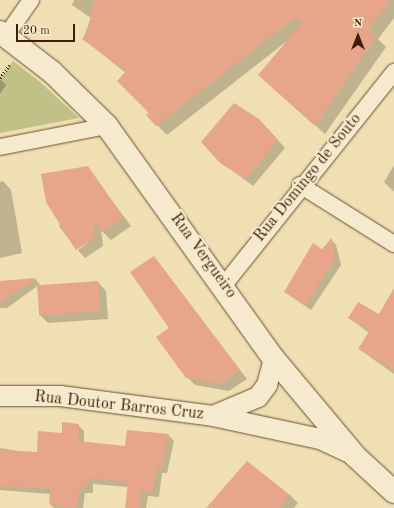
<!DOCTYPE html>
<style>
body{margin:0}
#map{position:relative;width:394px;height:508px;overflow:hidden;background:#efdfb2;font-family:"Old Standard TT",serif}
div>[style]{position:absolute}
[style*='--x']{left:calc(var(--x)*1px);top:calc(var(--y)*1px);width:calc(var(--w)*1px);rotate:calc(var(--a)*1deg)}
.green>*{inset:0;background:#c0c087}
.shadow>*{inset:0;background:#0003}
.building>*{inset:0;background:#e7a68a;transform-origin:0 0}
.path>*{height:2.5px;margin-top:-1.25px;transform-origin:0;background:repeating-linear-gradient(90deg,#3d1f08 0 1px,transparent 0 3px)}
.roads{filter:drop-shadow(0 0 1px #6a4f32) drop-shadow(0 0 1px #6a4f32)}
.minor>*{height:16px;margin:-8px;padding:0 8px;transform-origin:8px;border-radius:8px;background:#f5eacd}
.tertiary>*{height:20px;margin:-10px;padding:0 10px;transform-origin:10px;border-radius:10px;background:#f5eacd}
.secondary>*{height:22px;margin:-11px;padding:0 11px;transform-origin:11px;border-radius:11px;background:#f5eacd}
span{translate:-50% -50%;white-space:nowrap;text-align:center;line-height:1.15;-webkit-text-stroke:4px #f5eacd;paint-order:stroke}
.street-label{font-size:16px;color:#3d1f08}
.north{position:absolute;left:338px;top:16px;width:40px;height:40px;-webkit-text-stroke:3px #f5eacd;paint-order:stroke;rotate:0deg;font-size:11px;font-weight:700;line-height:16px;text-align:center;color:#3d1f08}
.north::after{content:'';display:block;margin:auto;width:14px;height:18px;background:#3d1f08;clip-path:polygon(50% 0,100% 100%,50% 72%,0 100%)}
.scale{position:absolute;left:16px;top:24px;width:59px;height:18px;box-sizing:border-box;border:2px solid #3d1f08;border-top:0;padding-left:5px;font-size:12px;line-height:14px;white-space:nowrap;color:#3d1f08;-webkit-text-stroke:3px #f5eacd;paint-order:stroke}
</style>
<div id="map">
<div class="green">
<i style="clip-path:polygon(13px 61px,40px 82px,79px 118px,0 133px,0 80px)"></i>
</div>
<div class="shadow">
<i style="clip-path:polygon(74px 0,394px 0,394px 18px,378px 39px,386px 47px,325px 134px,269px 84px,287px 41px,167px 135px,147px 115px,150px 113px,126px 73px,83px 39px,91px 18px,72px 5px)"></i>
<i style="clip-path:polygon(0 79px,6px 85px,0 94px)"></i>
<i style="clip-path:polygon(267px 128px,285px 148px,253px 186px,221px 162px)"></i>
<i style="clip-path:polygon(394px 165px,394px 192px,384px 182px)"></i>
<i style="clip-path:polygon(87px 167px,131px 226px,111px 240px,101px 230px,103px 246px,85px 258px,78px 250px,98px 234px,76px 249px,59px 226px)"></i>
<i style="clip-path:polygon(3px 181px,11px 190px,22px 253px,0 258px,0 182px)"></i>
<i style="clip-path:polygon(331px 239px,336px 245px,341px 265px,311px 310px,285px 292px)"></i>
<i style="clip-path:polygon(154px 257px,247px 379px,229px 391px,195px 385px,187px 377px)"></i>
<i style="clip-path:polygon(35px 279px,40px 284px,7px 308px,0 308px,0 282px)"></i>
<i style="clip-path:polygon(98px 282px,106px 291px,108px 319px,48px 323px,40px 315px)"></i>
<i style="clip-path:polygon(394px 302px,394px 374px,359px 349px,369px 333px,349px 318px,380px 315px)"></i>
<i style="clip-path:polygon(78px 425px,84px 431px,84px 443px,126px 447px,168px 435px,174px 441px,167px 473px,162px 473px,159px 497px,148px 496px,146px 508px,126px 508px,128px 487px,93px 484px,93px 493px,85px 493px,83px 508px,54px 508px,50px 504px,50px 494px,0 490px,0 448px,38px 454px)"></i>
<i style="clip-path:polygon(290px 495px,298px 503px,294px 508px,214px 508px)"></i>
</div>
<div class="building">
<i style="clip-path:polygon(94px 0,391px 0,368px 30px,377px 36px,315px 126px,258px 75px,302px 23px,296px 17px,156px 126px,146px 115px,149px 113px,117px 81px,126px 71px,82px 39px,87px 34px)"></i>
<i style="clip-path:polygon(234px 103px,259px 119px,278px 140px,245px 179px,220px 163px,201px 142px)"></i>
<i style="clip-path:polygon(88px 166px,124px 218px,102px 232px,94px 221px,95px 237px,76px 250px,46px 202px,41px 174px)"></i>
<i style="clip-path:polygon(331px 238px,335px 259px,305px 305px,284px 292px,313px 243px,323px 250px)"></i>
<i style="clip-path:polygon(154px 256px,240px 370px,221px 384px,186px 378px,156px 337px,169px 328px,130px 272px)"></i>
<i style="clip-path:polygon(36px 278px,0 303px,0 281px)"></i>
<i style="left:98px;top:281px;width:30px;height:61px;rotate:86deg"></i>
<i style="clip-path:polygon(394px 288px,394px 370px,358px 349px,370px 330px,348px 318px,358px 302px,379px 314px)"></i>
<i style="clip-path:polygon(62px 422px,79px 424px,78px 441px,125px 446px,127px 430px,169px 434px,162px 468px,157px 467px,153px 492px,142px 490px,139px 508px,125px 508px,128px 482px,88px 478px,87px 488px,80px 487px,76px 508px,49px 504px,50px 489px,0 486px,0 450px,37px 452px,38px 431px,62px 433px)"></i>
<i style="clip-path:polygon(247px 461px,290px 495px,279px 508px,206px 508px)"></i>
</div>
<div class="path">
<i style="--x:0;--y:78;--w:16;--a:-55"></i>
</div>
<div class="roads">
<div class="minor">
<i style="--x:6;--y:36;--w:44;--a:-55.2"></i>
<i style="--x:0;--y:147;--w:109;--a:-11.1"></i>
<i style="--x:300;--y:185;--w:111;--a:32.1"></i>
<i style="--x:224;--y:285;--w:273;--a:-51.4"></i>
</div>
<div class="tertiary">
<i style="--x:0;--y:396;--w:60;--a:0"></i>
<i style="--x:60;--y:396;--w:154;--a:7.4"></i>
<i style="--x:213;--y:416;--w:109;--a:12.1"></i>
<i style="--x:320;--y:439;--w:38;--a:25"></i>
<i style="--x:213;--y:416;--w:49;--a:-22.9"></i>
<i style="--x:258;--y:397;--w:15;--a:-53"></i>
<i style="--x:267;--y:385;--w:27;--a:-75"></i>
</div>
<div class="secondary">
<i style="--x:0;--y:32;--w:66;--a:37.6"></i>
<i style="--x:52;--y:72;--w:77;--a:44.5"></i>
<i style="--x:107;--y:126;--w:287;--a:54.4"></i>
<i style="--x:274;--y:359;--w:126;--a:50.1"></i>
<i style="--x:355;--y:456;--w:53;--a:42.7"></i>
</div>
</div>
<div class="street-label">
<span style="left:308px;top:178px;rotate:-51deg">Rua Domingo de Souto</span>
<span style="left:203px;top:256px;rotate:54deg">Rua Vergueiro</span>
<span style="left:119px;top:406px;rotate:6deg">Rua Doutor Barros Cruz</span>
</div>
<div class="north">N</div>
<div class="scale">20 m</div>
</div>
